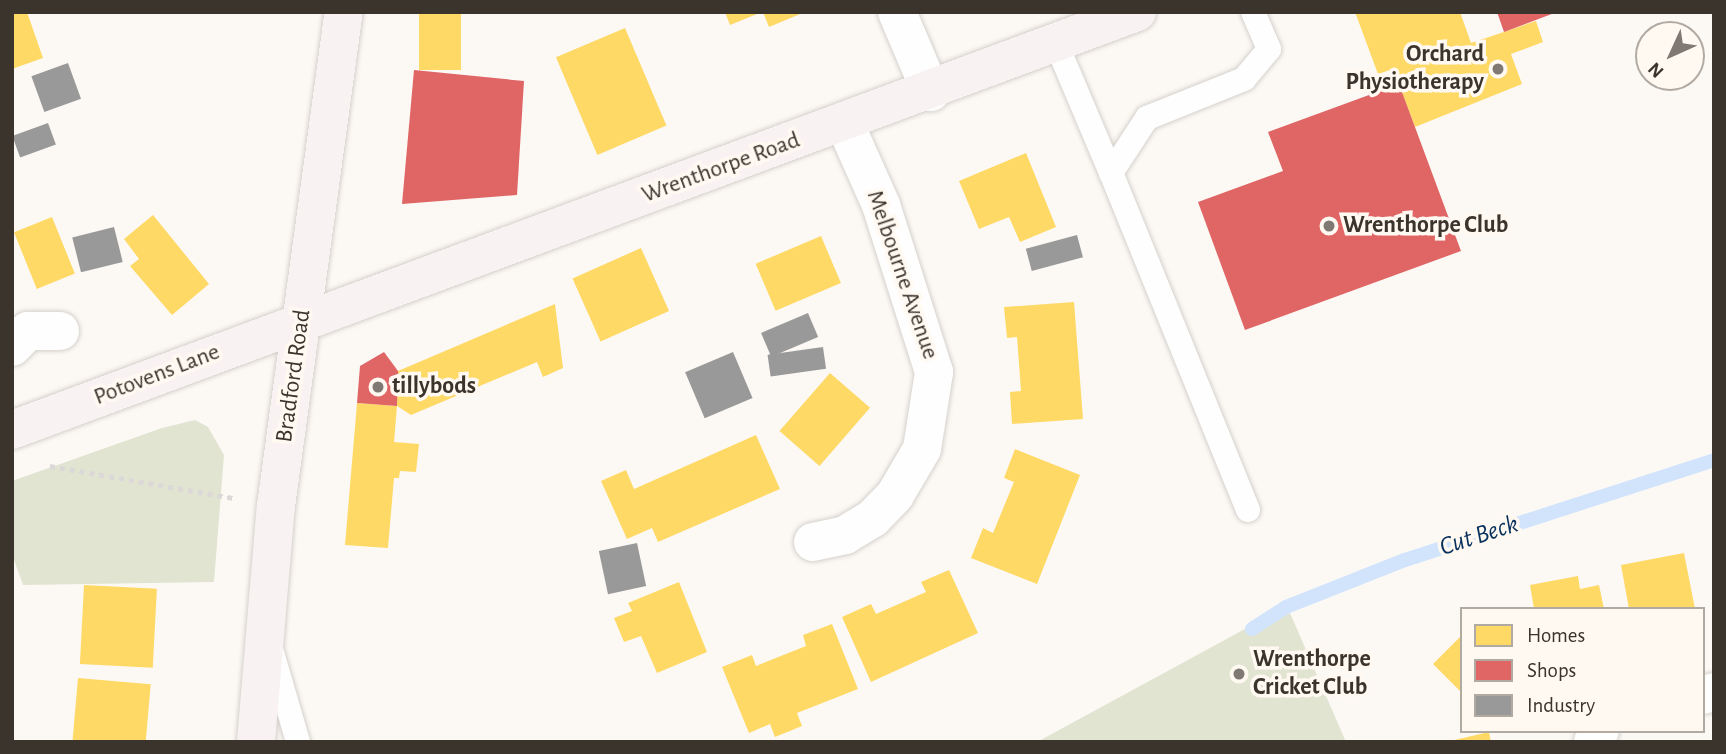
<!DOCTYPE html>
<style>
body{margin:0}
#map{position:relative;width:1726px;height:754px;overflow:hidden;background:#fcf9f5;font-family:"Alegreya Sans",sans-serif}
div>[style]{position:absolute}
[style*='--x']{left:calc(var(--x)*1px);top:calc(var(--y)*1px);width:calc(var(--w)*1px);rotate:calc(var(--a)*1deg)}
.green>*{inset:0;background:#e1e4d1}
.homes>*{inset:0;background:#ffd966;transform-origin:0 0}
.shops>*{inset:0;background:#e06666}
.industry>*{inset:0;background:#999;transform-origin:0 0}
.stream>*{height:14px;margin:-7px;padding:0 7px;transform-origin:7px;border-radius:7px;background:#d1e4fc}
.path>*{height:4.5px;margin-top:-2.25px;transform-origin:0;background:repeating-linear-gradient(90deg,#dbd8d7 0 5px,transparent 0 10px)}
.roads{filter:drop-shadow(0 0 2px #d5d1cc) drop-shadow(0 0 2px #d5d1cc)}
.lane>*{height:24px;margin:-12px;padding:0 12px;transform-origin:12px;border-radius:12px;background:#fffefe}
.street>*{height:38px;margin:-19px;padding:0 19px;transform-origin:19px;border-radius:19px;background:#fffefe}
.secondary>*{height:38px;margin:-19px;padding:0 19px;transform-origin:19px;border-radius:19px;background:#f8f3f2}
.dots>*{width:19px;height:19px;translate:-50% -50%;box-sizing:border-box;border:4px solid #fff9f2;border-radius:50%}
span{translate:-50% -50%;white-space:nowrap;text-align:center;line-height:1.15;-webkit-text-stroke:7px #fff9f2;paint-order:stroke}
.poi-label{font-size:24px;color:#3a342d;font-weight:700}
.right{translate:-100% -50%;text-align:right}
.left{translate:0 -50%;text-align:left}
.street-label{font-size:24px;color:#3a342d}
.water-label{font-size:26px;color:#07305c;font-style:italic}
.frame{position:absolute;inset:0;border:14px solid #3a342d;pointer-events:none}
.legend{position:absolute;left:1460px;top:607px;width:245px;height:126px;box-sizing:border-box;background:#fff9f2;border:2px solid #b0aaa3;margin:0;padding:9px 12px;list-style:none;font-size:21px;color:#3a342d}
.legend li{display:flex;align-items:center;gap:14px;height:35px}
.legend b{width:35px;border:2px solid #b0aaa3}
.north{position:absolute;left:1635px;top:21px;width:70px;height:70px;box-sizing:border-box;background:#fff9f2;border:2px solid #b0aaa3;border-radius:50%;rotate:225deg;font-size:19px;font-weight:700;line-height:28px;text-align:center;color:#3a342d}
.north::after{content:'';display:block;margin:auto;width:24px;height:32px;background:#7e7973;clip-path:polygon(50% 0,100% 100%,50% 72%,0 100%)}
</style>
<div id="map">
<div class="green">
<i style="clip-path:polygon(195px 420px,208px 427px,224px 455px,214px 582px,23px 585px,12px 554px,12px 481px,162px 428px)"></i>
<i style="clip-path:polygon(1287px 606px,1346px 742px,1037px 742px)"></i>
</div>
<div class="homes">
<i style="clip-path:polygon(12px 12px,27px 12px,43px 58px,12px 69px)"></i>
<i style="left:419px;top:12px;width:42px;height:58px"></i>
<i style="clip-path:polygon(725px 12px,762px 12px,730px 25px)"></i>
<i style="clip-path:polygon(763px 12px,805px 12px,769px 27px)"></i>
<i style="clip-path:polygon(1355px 12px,1460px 12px,1471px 43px,1536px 21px,1543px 42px,1511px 54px,1522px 84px,1415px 127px,1393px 69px,1378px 74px)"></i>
<i style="left:625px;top:28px;width:106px;height:75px;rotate:67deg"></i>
<i style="clip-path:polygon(1026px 153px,1056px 227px,1020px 242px,1009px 217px,979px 229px,959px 181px)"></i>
<i style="clip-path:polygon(153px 215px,209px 284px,172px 315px,130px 266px,139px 259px,124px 239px)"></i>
<i style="left:52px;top:217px;width:61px;height:41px;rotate:68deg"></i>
<i style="left:821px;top:236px;width:51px;height:71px;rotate:67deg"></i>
<i style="left:641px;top:248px;width:69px;height:75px;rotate:66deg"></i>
<i style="clip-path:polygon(1074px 302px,1083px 419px,1012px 424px,1010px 392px,1021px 391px,1017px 337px,1007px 338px,1004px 307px)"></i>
<i style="clip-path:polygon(555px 304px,563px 368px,543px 377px,537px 362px,411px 415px,397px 406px,398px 371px)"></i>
<i style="left:830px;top:373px;width:53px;height:77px;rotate:41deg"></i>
<i style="clip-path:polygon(357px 403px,397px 406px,394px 442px,419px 444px,416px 472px,400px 471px,399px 478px,394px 478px,388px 548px,345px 545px)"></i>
<i style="clip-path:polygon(756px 435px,780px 489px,658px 542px,652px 528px,627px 539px,601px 481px,626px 470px,634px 489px)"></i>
<i style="clip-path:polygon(1015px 449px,1080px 475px,1037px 584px,971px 558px,983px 528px,993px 533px,1014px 482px,1004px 478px)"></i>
<i style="clip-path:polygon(1684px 553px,1695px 609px,1629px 609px,1621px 565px)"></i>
<i style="clip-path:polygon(949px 570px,978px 633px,871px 682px,842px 617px,871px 604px,876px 614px,926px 592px,921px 582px)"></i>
<i style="clip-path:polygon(1578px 576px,1580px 589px,1599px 585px,1604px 609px,1534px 609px,1530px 585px)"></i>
<i style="clip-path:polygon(679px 582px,707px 652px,657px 673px,641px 636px,624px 642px,614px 618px,632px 611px,628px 603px)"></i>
<i style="left:84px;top:585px;width:73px;height:79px;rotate:3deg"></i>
<i style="clip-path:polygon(832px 624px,858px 689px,797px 713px,802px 726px,775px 737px,770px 724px,749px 733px,722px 667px,752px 655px,756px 666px,806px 646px,803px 635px)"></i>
<i style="clip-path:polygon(1462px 635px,1462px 693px,1433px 664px)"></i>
<i style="left:78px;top:678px;width:73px;height:64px;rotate:5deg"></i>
<i style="clip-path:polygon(1489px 732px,1491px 742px,1450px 742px,1450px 741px)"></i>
</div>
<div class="shops">
<i style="clip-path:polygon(1497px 12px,1557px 12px,1504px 32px)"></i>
<i style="clip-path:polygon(414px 70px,524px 81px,517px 195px,402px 204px)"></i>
<i style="clip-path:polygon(1399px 84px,1461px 251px,1245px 330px,1198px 202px,1283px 171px,1268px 132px)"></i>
<i style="clip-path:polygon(384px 352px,398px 371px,397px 406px,357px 403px,360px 366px)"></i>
</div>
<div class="industry">
<i style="left:68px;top:63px;width:38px;height:39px;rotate:70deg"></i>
<i style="left:48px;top:123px;width:23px;height:38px;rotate:70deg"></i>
<i style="left:114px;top:227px;width:36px;height:43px;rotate:76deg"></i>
<i style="left:1077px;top:235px;width:23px;height:53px;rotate:75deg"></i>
<i style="left:808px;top:313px;width:26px;height:51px;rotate:67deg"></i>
<i style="left:823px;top:347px;width:22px;height:56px;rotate:82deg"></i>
<i style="left:733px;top:352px;width:50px;height:52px;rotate:67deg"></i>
<i style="left:637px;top:543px;width:44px;height:39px;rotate:78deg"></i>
</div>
<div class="stream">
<i style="--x:1252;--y:629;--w:40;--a:-32.9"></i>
<i style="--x:1286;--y:607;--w:128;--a:-21.6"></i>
<i style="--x:1405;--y:560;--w:325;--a:-17.9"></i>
</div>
<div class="path">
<i style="--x:50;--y:466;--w:187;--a:9.9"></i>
</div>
<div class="roads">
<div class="lane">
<i style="--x:1056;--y:43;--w:141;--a:67.1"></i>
<i style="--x:1248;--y:510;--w:364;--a:-112.1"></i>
<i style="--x:1111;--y:173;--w:66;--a:-56.8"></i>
<i style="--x:1147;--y:118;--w:105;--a:-21.9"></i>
<i style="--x:1244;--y:79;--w:39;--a:-50"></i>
<i style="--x:1269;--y:49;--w:40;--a:-113.4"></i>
<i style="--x:271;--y:649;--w:97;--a:73.8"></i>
</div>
<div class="street">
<i style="--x:897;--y:12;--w:87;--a:67"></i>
<i style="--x:12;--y:347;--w:23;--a:-45"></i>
<i style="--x:28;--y:331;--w:32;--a:0"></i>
<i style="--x:813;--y:542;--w:33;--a:-12"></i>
<i style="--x:845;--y:535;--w:33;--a:-31"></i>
<i style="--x:873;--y:518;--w:32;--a:-46"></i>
<i style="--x:895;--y:495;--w:53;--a:-59.6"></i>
<i style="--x:922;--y:449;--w:78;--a:-81.1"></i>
<i style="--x:934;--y:372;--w:175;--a:-107.6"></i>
<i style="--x:881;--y:205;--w:89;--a:-114"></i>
<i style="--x:1703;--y:695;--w:11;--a:-15"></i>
<i style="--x:1593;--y:742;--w:13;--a:-58"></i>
</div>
<div class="secondary">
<i style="--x:12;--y:430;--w:1200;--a:-20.38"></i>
<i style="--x:256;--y:742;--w:237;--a:-85.2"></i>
<i style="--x:276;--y:506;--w:499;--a:-82.2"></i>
</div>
</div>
<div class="dots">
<i style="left:1498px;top:69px;background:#7e7973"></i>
<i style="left:1329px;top:226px;background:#7e7973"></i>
<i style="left:378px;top:387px;background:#7e7973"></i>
<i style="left:1239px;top:674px;background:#7e7973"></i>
</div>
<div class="poi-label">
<span class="right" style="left:1484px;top:69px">Orchard<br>Physiotherapy</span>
<span class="left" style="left:1343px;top:226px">Wrenthorpe Club</span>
<span class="left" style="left:392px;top:387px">tillybods</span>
<span class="left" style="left:1253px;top:674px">Wrenthorpe<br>Cricket Club</span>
</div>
<div class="street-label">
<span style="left:721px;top:168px;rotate:-20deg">Wrenthorpe Road</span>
<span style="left:902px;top:275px;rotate:71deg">Melbourne Avenue</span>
<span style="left:157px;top:375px;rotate:-21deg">Potovens Lane</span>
<span style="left:294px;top:376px;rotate:-82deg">Bradford Road</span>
</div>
<div class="water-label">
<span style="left:1479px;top:536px;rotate:-18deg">Cut Beck</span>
</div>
<div class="frame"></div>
<ul class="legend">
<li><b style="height:19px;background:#ffd966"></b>Homes</li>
<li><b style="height:19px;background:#e06666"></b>Shops</li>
<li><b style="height:19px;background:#999"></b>Industry</li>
</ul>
<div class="north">N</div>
</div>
